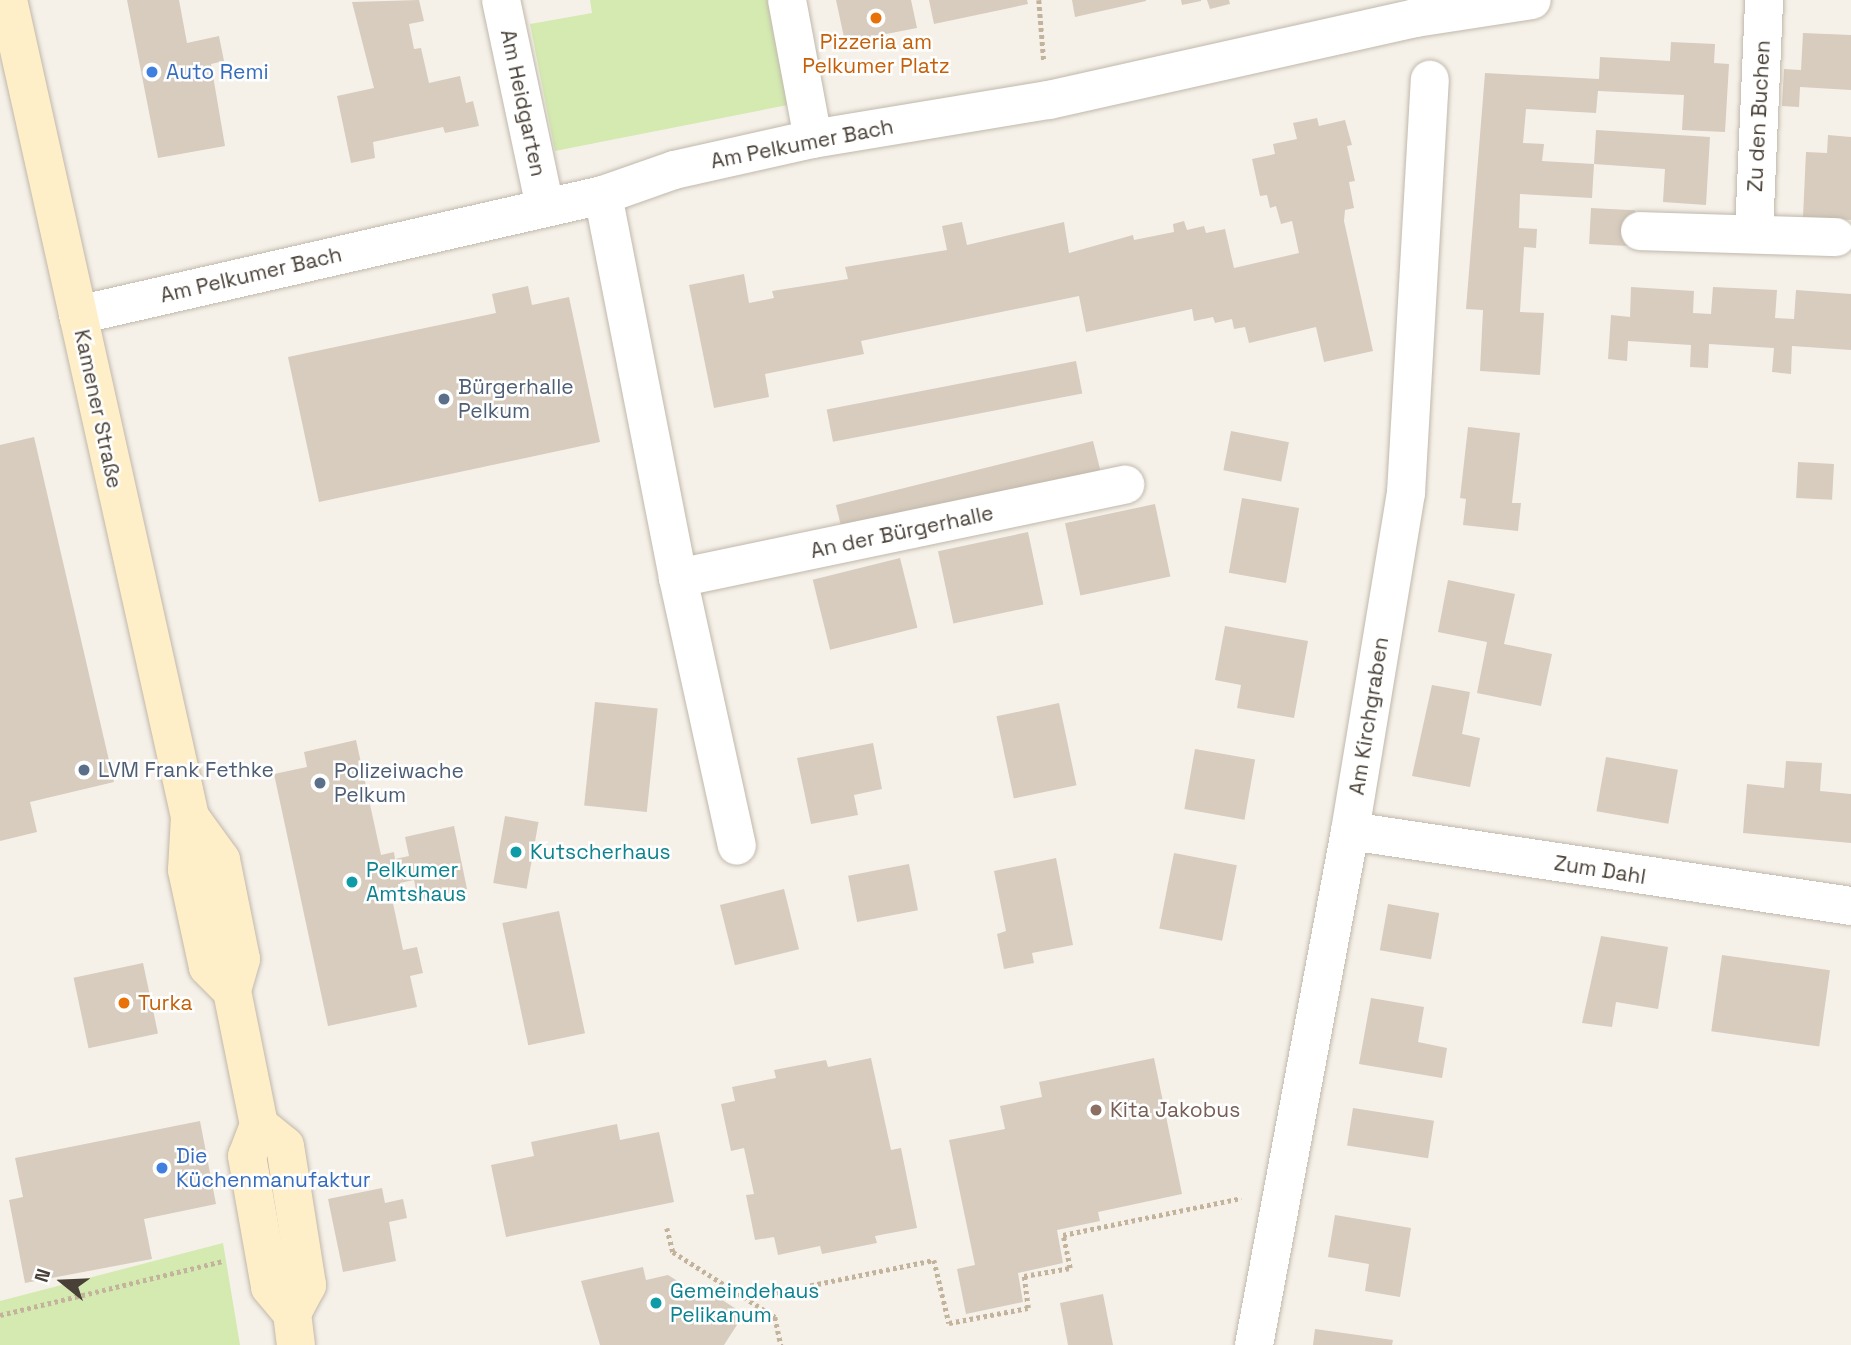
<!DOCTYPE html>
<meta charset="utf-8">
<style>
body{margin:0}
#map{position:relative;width:1851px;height:1345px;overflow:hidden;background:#f5f1e9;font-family:"Space Grotesk",sans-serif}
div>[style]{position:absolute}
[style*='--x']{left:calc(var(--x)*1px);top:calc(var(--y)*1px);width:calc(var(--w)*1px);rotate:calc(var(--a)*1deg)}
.green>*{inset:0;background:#d4eab1}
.building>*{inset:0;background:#d7ccbe;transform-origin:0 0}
.path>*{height:4.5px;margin-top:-2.25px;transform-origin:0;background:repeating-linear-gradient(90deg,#c3b39c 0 3.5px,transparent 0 7px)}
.roads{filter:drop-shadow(0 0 2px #c1b8ab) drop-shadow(0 0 2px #c1b8ab)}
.street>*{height:38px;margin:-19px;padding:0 19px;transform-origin:19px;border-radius:19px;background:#fff}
.secondary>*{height:38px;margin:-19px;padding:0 19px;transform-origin:19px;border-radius:19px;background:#ffefc9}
.dots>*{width:19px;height:19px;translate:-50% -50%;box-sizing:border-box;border:4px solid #fff;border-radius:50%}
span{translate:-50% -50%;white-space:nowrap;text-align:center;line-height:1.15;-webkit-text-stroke:5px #fff;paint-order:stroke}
.food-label{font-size:21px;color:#c56008}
.left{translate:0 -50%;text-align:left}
.shop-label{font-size:21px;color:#366cbe}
.street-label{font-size:21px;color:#494137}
.service-label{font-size:21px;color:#4e5e75}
.culture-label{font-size:21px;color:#0d838f}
.education-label{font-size:21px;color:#785e54}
.north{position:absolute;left:28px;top:1247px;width:70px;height:70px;-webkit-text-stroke:5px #fff;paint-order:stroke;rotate:288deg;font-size:19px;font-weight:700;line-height:28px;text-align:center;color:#494137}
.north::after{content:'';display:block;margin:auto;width:24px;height:32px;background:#494137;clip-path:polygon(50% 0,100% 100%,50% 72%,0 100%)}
</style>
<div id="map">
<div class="green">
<i style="clip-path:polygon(590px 0,775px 0,793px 104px,555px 151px,530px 24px,592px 13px)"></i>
<i style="clip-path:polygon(223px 1243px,240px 1345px,0 1345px,0 1301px)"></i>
</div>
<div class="building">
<i style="clip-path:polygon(127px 0,179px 0,187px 43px,219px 36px,224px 61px,211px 64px,225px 146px,158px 158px)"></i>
<i style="clip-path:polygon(419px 0,424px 21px,409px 24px,414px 49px,421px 48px,429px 83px,460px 76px,466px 103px,473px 101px,479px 126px,445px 133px,443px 127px,373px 142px,375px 158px,351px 163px,337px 96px,374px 88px,352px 2px)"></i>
<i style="clip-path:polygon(836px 0,911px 0,917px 28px,845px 42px)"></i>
<i style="clip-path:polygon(929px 0,1027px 0,1028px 4px,934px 24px)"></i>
<i style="clip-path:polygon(1072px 0,1146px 0,1146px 1px,1075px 17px)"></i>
<i style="clip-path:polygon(1181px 0,1201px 0,1201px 1px,1182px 5px)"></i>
<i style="clip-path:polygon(1207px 0,1229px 0,1230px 4px,1210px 9px)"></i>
<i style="clip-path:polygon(1803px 33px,1851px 35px,1851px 90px,1800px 87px,1799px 107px,1782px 106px,1784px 69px,1801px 70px)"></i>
<i style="clip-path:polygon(1671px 42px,1715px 44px,1714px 63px,1729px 64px,1725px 132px,1682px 130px,1684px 95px,1598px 91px,1596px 113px,1526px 109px,1523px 143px,1544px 144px,1542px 161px,1594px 164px,1592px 198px,1520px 194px,1519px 228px,1537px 229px,1536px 248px,1524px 247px,1520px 312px,1544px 313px,1540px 375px,1480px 371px,1483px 310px,1466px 309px,1485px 73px,1599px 79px,1600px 57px,1670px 61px)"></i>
<i style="clip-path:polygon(1317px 118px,1319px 126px,1345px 120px,1352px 145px,1347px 146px,1355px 181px,1349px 182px,1354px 208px,1345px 210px,1344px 221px,1373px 351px,1324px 362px,1316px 327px,1249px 343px,1245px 327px,1234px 329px,1232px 319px,1215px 323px,1213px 317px,1194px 321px,1192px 309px,1086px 332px,1079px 296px,861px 341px,864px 354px,765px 374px,769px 397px,714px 408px,689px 285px,744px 274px,749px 303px,774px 298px,772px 291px,848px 279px,845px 267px,947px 250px,942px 226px,962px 222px,967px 245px,1064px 222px,1069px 253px,1133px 235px,1134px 240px,1174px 232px,1173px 224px,1184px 221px,1187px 230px,1204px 226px,1206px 233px,1225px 229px,1234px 268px,1299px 253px,1292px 221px,1281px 224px,1276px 206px,1270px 208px,1267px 195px,1260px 196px,1252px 159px,1275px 154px,1273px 144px,1297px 139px,1293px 123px)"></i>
<i style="clip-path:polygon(1596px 130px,1710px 137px,1706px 205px,1663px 202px,1665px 169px,1594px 164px)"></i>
<i style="clip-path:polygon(1828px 135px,1851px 137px,1851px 220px,1803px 217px,1806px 152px,1827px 153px)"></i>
<i style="left:1591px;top:208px;width:44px;height:36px;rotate:3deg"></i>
<i style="clip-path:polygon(528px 286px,532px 305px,569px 297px,600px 442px,319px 502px,288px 357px,496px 313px,492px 294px)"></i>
<i style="clip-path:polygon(1631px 287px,1694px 291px,1693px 313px,1711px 314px,1713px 287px,1777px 290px,1775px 318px,1794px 319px,1796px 290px,1851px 294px,1851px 350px,1792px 346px,1791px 374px,1772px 372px,1774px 348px,1709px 344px,1708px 368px,1690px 367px,1691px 345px,1628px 341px,1627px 361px,1608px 359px,1611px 315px,1630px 317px)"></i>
<i style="left:1076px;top:361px;width:33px;height:254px;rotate:79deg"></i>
<i style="clip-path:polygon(1468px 427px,1520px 433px,1512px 503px,1521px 503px,1518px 531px,1463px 525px,1466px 499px,1460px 498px)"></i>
<i style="left:1231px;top:431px;width:59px;height:40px;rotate:11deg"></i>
<i style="clip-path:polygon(34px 437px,114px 782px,30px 802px,37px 832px,0 841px,0 445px)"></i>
<i style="left:1093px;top:441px;width:34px;height:265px;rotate:76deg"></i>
<i style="left:1798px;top:462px;width:36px;height:36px;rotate:3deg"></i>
<i style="left:1242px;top:498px;width:58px;height:76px;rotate:10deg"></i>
<i style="left:1155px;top:504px;width:74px;height:92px;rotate:78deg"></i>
<i style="left:1028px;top:532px;width:74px;height:92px;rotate:78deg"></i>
<i style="left:900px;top:558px;width:72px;height:90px;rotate:76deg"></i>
<i style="clip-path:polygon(1448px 580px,1515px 594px,1504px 644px,1552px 654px,1541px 706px,1477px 693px,1487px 642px,1438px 632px)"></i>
<i style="clip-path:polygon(1225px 626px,1308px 641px,1294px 718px,1237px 708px,1241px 685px,1215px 680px)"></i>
<i style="clip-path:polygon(1432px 685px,1470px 692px,1462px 734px,1480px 738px,1470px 787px,1412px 776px)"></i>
<i style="left:595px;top:702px;width:63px;height:104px;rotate:6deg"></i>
<i style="left:1059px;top:703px;width:84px;height:64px;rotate:78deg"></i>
<i style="clip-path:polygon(356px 740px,381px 855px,394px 852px,395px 859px,409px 856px,405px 837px,454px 826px,467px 889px,418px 900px,414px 880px,400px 883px,401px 891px,391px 894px,403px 950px,417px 947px,423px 973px,410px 976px,417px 1007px,328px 1026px,274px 774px,307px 767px,304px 752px)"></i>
<i style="clip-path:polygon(873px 743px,882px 789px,854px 795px,858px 815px,811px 824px,797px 758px)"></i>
<i style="left:1195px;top:749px;width:61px;height:61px;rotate:10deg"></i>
<i style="left:1606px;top:757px;width:73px;height:55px;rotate:10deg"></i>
<i style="clip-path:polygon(1786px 761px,1822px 763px,1820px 791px,1851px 794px,1851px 843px,1743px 833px,1747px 784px,1784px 788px)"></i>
<i style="left:505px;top:816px;width:34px;height:68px;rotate:10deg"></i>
<i style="left:1174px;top:853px;width:64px;height:77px;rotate:11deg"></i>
<i style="clip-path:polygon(1056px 858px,1073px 945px,1032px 953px,1034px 963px,1004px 969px,997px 934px,1006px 931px,994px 871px)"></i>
<i style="left:909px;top:864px;width:47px;height:62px;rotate:79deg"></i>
<i style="left:784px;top:889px;width:62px;height:66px;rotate:76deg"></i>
<i style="left:1388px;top:904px;width:52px;height:47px;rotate:10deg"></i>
<i style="left:559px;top:911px;width:125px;height:58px;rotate:78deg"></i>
<i style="clip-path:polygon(1601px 936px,1668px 947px,1658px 1009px,1616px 1002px,1612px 1027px,1582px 1023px)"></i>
<i style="left:1722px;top:955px;width:109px;height:77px;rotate:8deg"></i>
<i style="left:143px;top:963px;width:72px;height:71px;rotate:78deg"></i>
<i style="clip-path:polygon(1371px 998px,1424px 1007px,1418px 1042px,1447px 1048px,1442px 1078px,1359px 1064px)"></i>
<i style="clip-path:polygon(871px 1058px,891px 1150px,901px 1148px,917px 1228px,875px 1236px,877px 1243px,822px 1254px,820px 1246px,778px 1255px,774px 1237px,755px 1240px,746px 1195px,754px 1194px,744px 1148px,731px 1151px,721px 1104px,735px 1101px,732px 1087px,776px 1078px,774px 1070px,826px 1060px,828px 1067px)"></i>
<i style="clip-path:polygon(1154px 1058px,1182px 1194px,1098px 1212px,1100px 1221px,1057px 1230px,1063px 1263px,1018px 1273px,1023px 1302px,966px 1314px,957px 1269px,975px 1265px,949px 1140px,1005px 1129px,1000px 1106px,1042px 1097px,1039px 1082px)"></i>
<i style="left:1353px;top:1108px;width:82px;height:38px;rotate:9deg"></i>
<i style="clip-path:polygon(200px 1121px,216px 1204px,144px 1219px,152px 1259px,25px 1283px,9px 1200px,23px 1197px,15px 1158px)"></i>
<i style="clip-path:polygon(617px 1124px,620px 1140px,659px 1132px,674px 1202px,506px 1237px,491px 1165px,534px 1156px,531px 1142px)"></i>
<i style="clip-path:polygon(382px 1188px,385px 1203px,403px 1199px,407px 1218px,389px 1222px,396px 1261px,343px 1272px,328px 1199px)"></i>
<i style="clip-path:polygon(1335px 1215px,1411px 1228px,1400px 1297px,1365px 1291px,1369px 1264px,1328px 1257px)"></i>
<i style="clip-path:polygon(643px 1267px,646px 1280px,668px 1275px,695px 1292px,699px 1285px,744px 1314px,724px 1345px,600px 1345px,581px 1281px)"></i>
<i style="clip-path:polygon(1103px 1294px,1113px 1345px,1068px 1345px,1060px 1303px)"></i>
<i style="clip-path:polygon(1315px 1329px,1393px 1340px,1392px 1345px,1313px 1345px)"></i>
</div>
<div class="path">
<i style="--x:1039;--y:0;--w:62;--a:85.4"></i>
<i style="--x:667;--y:1228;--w:25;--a:76"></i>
<i style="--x:673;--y:1252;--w:121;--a:32.5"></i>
<i style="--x:775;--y:1317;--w:29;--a:78"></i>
<i style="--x:749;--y:1298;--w:189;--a:-11.6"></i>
<i style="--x:934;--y:1260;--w:65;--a:76.6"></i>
<i style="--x:949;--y:1323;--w:80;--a:-10.8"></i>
<i style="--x:1028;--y:1308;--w:32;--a:-97"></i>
<i style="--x:1024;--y:1276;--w:47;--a:-9.9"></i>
<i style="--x:1070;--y:1268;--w:34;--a:-102"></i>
<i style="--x:1063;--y:1235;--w:182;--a:-11.7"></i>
<i style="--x:0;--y:1315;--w:230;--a:-13.6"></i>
</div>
<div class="roads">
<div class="street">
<i style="--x:501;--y:0;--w:212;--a:78"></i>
<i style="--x:787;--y:0;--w:141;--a:79.4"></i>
<i style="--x:603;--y:195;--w:390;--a:78.9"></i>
<i style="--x:678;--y:578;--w:457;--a:-11.8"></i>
<i style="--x:1640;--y:231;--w:196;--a:1.8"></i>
<i style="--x:1754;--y:232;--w:232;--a:-87.5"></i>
<i style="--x:78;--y:315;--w:539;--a:-12.88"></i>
<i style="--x:603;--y:195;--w:75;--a:-19.4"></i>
<i style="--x:674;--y:170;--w:142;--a:-12.6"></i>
<i style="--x:813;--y:139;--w:239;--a:-9.4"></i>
<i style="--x:1049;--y:100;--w:375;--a:-12.6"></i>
<i style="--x:1415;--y:18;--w:118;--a:-8.7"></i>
<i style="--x:678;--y:578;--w:274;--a:77.6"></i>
<i style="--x:1350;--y:831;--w:507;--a:8.51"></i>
<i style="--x:1254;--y:1345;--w:523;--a:-79.42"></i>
<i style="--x:1350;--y:831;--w:343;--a:-80.6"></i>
<i style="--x:1406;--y:493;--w:414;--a:-86.7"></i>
</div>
<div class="secondary">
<i style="--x:8;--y:0;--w:837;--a:77.44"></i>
<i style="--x:190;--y:817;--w:53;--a:93.2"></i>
<i style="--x:187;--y:870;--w:99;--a:77.8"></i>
<i style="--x:208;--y:967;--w:34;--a:45"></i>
<i style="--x:190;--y:817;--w:53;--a:54.2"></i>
<i style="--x:221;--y:860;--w:101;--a:78.6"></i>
<i style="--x:241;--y:959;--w:33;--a:106"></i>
<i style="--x:232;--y:991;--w:137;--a:78.6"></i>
<i style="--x:259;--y:1125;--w:33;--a:111"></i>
<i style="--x:247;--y:1156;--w:133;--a:80"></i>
<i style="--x:270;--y:1287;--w:34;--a:50"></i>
<i style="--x:292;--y:1313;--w:32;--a:83"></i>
<i style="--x:259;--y:1125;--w:33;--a:39"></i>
<i style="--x:285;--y:1146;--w:141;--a:81"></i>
<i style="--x:307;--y:1285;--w:32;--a:118"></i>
</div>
</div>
<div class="dots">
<i style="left:876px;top:18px;background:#e8710a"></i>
<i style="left:152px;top:72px;background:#3f7fe0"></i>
<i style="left:444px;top:399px;background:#5c6f8a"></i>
<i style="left:84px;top:770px;background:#5c6f8a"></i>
<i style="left:320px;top:783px;background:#5c6f8a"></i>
<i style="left:516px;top:852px;background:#0f9aa8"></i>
<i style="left:352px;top:882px;background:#0f9aa8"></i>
<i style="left:124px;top:1003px;background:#e8710a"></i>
<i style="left:1096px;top:1110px;background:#8d6e63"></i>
<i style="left:162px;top:1168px;background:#3f7fe0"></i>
<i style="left:656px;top:1303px;background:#0f9aa8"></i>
</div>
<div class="food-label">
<span style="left:876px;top:54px">Pizzeria am<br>Pelkumer Platz</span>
<span class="left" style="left:138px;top:1003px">Turka</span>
</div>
<div class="shop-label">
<span class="left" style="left:166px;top:72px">Auto Remi</span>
<span class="left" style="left:176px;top:1168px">Die<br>Küchenmanufaktur</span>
</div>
<div class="street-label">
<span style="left:523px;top:103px;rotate:78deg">Am Heidgarten</span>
<span style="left:1759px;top:116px;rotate:-87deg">Zu den Buchen</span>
<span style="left:802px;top:144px;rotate:-11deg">Am Pelkumer Bach</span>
<span style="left:251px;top:275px;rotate:-13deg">Am Pelkumer Bach</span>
<span style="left:98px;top:409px;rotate:78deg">Kamener Straße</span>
<span style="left:902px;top:532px;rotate:-12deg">An der Bürgerhalle</span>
<span style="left:1369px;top:716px;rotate:-81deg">Am Kirchgraben</span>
<span style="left:1600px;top:870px;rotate:9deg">Zum Dahl</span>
</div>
<div class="service-label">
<span class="left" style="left:458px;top:399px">Bürgerhalle<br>Pelkum</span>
<span class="left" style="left:98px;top:770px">LVM Frank Fethke</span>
<span class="left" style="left:334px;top:783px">Polizeiwache<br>Pelkum</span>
</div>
<div class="culture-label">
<span class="left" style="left:530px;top:852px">Kutscherhaus</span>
<span class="left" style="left:366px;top:882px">Pelkumer<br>Amtshaus</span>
<span class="left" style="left:670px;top:1303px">Gemeindehaus<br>Pelikanum</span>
</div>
<div class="education-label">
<span class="left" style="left:1110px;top:1110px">Kita Jakobus</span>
</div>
<div class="north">N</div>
</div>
